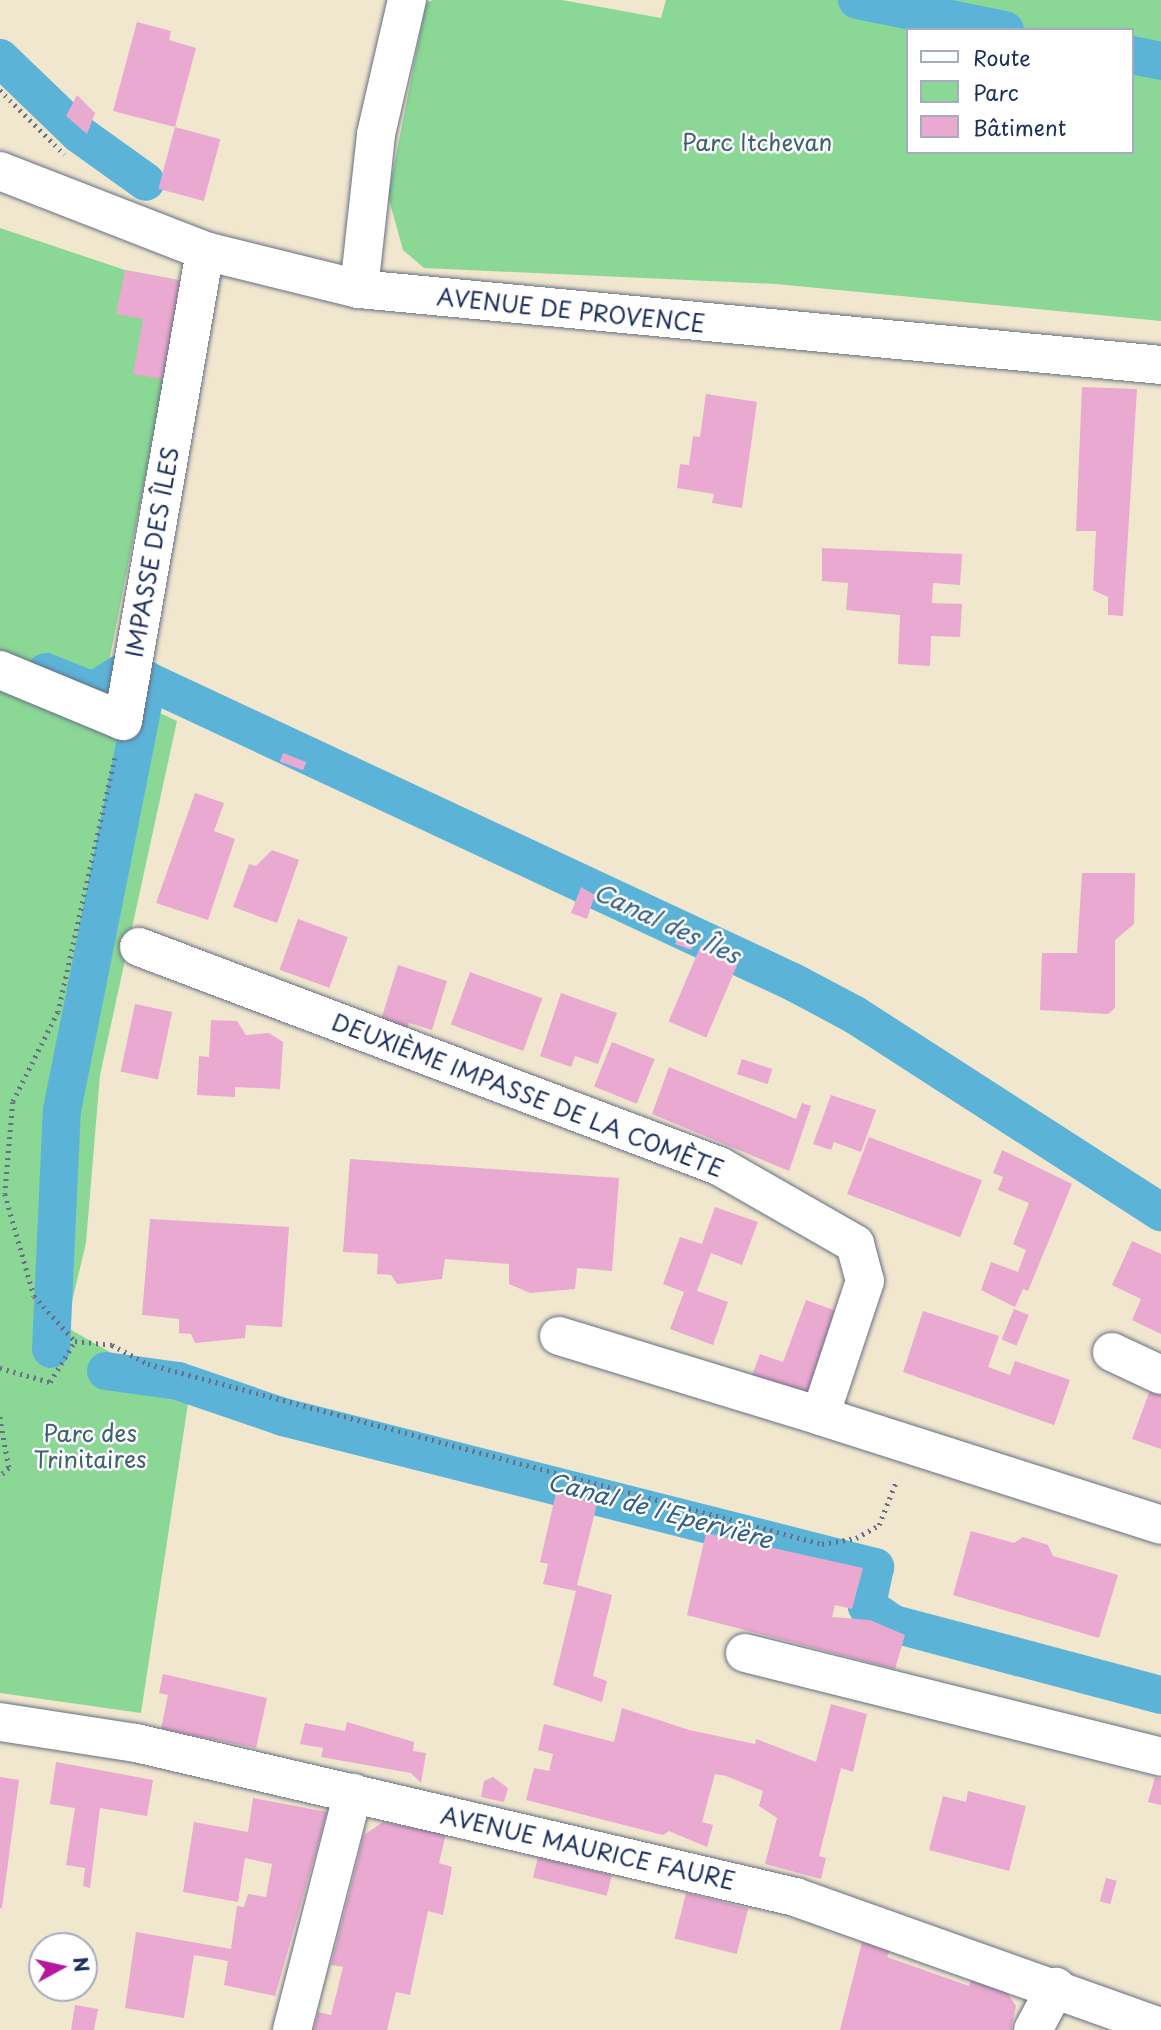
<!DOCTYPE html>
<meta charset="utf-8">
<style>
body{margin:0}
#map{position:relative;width:1161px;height:2030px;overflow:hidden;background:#f1e7ce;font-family:"Playpen Sans",sans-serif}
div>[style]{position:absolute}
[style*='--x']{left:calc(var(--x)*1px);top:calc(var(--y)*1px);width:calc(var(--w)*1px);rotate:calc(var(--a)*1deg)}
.green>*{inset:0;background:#8bd795}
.canal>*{height:38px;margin:-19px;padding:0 19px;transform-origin:19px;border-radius:19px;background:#5bb3d8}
.building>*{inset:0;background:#eaa9d0;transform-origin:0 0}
.path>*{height:4.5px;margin-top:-2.25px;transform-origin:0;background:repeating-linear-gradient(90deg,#666f85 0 2px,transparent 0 7px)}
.roads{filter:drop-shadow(0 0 2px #666f85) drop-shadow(0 0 2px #666f85)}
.minor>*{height:38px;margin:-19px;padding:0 19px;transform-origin:19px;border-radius:19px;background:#fff}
.major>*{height:38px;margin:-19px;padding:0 19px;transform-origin:19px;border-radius:19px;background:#fff}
span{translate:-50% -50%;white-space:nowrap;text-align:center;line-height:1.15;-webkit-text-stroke:5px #fff;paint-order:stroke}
.park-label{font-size:23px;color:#3d616e}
.street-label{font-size:23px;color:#1b2f5e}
.water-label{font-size:24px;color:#315d89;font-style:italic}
.legend{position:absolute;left:906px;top:28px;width:228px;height:126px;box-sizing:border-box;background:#fff;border:2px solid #a4acbf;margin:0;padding:9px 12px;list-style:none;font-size:21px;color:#1b2f5e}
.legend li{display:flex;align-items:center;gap:14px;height:35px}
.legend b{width:35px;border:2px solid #a4acbf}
.north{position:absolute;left:28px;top:1932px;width:70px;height:70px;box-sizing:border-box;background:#fff;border:2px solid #a4acbf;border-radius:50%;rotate:82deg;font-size:19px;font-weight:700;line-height:28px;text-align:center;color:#1b2f5e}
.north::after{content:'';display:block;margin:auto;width:24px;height:32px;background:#b5179e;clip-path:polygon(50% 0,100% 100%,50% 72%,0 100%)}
</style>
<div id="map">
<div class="green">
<i style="clip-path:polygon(evenodd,433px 0,562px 0,661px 18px,666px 0,1161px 0,1161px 321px,776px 284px,424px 268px,403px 250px,388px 196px,426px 3px,433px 0,907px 30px,1131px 30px,1131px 152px,907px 152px,907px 30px)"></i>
<i style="clip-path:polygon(0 228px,125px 270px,184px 281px,104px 687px,177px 721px,100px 1075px,86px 1243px,66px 1327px,189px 1397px,141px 1713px,0 1693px)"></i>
</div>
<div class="canal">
<i style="--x:857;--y:0;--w:151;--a:11.5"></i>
<i style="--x:1131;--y:55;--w:31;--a:11"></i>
<i style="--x:0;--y:58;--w:110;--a:43.9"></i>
<i style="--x:79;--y:134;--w:82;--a:35.6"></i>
<i style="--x:46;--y:672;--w:51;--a:22"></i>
<i style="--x:93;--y:691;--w:36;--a:-32"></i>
<i style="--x:148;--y:681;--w:712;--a:25.02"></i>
<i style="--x:793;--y:982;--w:70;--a:28"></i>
<i style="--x:855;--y:1015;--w:364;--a:32.8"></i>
<i style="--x:51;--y:1349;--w:239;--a:-87.4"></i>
<i style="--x:62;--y:1110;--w:438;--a:-78.7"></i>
<i style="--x:106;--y:1371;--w:73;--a:7.9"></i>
<i style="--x:178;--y:1381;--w:111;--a:18.9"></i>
<i style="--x:283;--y:1417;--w:611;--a:14.22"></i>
<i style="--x:875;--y:1567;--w:40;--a:102"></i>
<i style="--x:867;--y:1606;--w:32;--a:34"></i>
<i style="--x:894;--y:1624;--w:276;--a:14.9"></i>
</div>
<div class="building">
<i style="clip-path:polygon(137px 22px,171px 31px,169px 40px,196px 48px,175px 127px,113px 111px)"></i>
<i style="clip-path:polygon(77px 95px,95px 113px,87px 134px,66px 116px)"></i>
<i style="left:175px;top:127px;width:47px;height:64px;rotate:15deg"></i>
<i style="clip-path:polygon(125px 270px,183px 281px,167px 380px,133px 374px,143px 319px,116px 314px)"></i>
<i style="clip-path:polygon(1082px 387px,1137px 389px,1123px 616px,1108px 615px,1108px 597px,1093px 590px,1096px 531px,1076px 531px)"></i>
<i style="clip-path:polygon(706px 394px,757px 402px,742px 508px,712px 503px,714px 494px,677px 488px,680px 464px,689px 465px,693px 436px,700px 437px)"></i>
<i style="clip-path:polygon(822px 548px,962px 554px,960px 585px,933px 583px,932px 603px,962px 604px,960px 637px,931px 636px,930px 666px,898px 664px,900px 615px,846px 610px,848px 583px,822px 581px)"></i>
<i style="left:283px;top:753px;width:25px;height:9px;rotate:21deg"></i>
<i style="clip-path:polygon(195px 793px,224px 803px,214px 831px,235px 839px,208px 920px,156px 903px)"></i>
<i style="clip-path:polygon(272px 850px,299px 860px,277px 923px,233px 907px,249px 864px,256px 866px)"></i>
<i style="clip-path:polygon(1082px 873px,1135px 873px,1134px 924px,1115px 940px,1115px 1008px,1108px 1014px,1040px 1010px,1042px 953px,1077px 953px)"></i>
<i style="clip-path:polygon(581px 887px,595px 895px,587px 919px,571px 913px)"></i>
<i style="left:298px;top:919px;width:53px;height:54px;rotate:20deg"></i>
<i style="clip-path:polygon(679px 935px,694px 943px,691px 950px,675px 944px)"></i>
<i style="left:701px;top:945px;width:41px;height:83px;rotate:23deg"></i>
<i style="clip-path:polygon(398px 965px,447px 981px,432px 1030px,409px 1023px,406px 1032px,380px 1023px)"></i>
<i style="left:470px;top:972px;width:77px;height:56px;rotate:20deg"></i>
<i style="clip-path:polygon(561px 993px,617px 1013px,598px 1064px,575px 1056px,571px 1067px,540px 1056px)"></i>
<i style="left:135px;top:1004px;width:38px;height:69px;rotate:12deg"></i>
<i style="clip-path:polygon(211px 1020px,237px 1021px,246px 1035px,269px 1033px,283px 1042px,280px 1089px,235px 1087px,235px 1097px,197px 1095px,199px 1056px,209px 1057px)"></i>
<i style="left:612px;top:1042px;width:46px;height:48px;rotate:22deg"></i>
<i style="left:742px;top:1059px;width:32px;height:16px;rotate:18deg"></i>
<i style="clip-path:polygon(669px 1067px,796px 1119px,802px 1103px,811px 1106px,789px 1171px,652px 1114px)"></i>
<i style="clip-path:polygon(831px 1095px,876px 1110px,861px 1152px,834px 1142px,831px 1150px,813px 1144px)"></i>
<i style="left:869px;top:1137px;width:121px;height:61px;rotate:21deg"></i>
<i style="clip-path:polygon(1002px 1150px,1072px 1184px,1028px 1291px,1023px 1289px,1015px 1307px,981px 1290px,991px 1262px,1018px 1272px,1026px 1250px,1013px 1244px,1029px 1203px,998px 1190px,1003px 1177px,993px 1173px)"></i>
<i style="clip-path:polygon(350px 1159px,619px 1178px,612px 1271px,577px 1268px,575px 1289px,530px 1293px,509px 1284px,509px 1264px,445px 1259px,442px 1279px,397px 1284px,391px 1275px,377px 1274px,378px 1254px,343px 1252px)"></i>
<i style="clip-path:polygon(715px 1207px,758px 1222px,742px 1265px,711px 1253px,697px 1291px,728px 1302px,713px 1345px,670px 1329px,684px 1292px,663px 1284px,680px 1237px,702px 1244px)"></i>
<i style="clip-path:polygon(150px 1219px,289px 1227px,282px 1327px,246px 1325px,245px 1338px,195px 1343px,191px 1334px,179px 1333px,179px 1319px,142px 1315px)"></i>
<i style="clip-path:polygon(1132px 1241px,1161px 1254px,1161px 1334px,1132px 1320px,1141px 1299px,1112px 1285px)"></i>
<i style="clip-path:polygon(806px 1300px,842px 1313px,811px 1397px,751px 1378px,760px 1354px,783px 1362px)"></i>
<i style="left:1014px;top:1309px;width:16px;height:33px;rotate:22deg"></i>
<i style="clip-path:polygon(923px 1311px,999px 1336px,988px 1367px,1010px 1375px,1015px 1361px,1070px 1380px,1054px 1425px,903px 1372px)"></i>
<i style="clip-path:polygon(1150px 1390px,1161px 1394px,1161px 1449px,1132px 1439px)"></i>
<i style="clip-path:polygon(556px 1493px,597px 1504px,577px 1585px,612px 1595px,593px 1676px,607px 1681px,602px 1702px,553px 1685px,576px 1591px,543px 1584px,548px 1564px,540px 1562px)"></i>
<i style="clip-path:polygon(971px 1531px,1014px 1543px,1023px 1537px,1048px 1545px,1053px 1556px,1118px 1575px,1099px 1638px,953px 1595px)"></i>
<i style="clip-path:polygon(706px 1533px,863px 1568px,852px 1609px,835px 1605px,832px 1617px,870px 1620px,905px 1635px,895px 1669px,687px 1615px)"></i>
<i style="clip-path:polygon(163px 1674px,267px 1698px,256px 1748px,161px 1729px,168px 1695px,159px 1693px)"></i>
<i style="clip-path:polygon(831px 1704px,867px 1714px,853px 1772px,841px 1768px,819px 1856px,826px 1858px,821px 1879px,765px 1864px,777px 1818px,759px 1806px,763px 1791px,726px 1776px,715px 1774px,702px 1822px,713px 1825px,707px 1847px,669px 1831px,663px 1835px,526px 1800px,534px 1768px,549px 1771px,553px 1754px,538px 1750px,544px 1724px,614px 1742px,622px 1708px,689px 1730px,755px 1744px,756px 1739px,816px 1762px)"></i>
<i style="clip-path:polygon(347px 1722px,414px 1742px,413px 1751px,426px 1753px,421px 1783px,411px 1773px,321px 1757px,323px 1748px,300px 1744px,305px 1723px,345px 1731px)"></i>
<i style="clip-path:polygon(56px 1762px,153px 1780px,147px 1816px,100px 1808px,90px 1888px,83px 1886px,85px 1868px,66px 1865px,75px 1808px,50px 1804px)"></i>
<i style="clip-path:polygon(0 1777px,19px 1780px,2px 1908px,0 1908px)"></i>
<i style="clip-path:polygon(493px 1777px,508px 1788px,504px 1802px,481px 1797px,484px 1781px)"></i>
<i style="clip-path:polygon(1155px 1777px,1161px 1779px,1161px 1805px,1148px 1802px)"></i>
<i style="clip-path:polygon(968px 1791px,1026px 1806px,1009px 1871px,929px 1850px,943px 1796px,966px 1802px)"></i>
<i style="clip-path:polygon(253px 1798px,327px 1812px,275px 1996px,224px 1985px,228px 1961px,194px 1955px,184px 2018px,125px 2008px,136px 1932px,231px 1949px,237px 1906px,244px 1907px,248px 1894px,266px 1897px,272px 1864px,245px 1858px,238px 1902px,183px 1892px,194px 1822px,248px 1832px)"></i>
<i style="clip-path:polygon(383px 1822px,446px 1834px,439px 1863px,452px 1867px,443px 1915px,428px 1911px,410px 1995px,396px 1992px,387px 2030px,314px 2030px,318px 2012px,331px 2015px,343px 1967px,331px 1965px,364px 1835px)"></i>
<i style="left:538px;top:1857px;width:76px;height:21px;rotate:14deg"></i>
<i style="left:1106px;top:1878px;width:11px;height:24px;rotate:15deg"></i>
<i style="left:686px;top:1893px;width:64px;height:47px;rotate:14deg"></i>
<i style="clip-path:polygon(863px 1938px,891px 1948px,887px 1957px,969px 1986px,973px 1977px,1006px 1991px,1016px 2006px,1011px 2030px,840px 2030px)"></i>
<i style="clip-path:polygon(75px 2005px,98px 2009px,94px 2030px,71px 2030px)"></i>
</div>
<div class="path">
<i style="--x:0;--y:90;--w:91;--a:45"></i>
<i style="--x:115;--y:758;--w:260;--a:102.6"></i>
<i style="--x:58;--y:1012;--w:101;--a:116.6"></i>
<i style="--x:13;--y:1102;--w:92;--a:95"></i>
<i style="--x:5;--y:1194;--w:106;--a:74.1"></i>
<i style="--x:34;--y:1296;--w:61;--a:47.7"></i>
<i style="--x:75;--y:1341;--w:37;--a:6"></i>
<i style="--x:112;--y:1345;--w:41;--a:27.8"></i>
<i style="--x:148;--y:1364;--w:698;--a:14.95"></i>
<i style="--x:822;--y:1544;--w:35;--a:-10"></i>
<i style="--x:856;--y:1538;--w:26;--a:-29"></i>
<i style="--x:879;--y:1525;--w:49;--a:-68.6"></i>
<i style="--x:0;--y:1368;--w:52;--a:15.6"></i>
<i style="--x:50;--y:1382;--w:48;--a:-58.6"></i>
<i style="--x:0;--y:1417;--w:52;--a:80"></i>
<i style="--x:9;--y:1468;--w:12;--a:138"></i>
</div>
<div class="roads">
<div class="minor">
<i style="--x:359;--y:289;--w:156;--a:-83.7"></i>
<i style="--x:376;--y:134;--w:138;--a:-77"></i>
<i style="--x:0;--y:670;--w:133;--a:22.5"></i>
<i style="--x:123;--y:721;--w:477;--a:-80.1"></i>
<i style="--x:139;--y:947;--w:620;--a:20.69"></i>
<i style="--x:719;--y:1166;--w:157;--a:29.8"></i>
<i style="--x:855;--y:1244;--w:38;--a:75"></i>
<i style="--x:865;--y:1281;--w:142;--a:108.4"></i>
<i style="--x:820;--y:1416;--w:358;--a:17.7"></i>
<i style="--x:559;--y:1336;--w:273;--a:17"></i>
<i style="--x:1112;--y:1352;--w:54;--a:25.1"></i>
<i style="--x:745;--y:1653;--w:429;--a:14"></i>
<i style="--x:0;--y:1722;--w:138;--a:8.8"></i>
<i style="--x:136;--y:1743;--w:677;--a:13.15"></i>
<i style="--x:795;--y:1897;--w:388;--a:19.6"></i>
<i style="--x:292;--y:2030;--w:245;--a:-75.6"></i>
<i style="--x:1033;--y:2030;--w:49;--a:-61.9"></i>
</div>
<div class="major">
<i style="--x:0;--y:171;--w:220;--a:21.3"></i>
<i style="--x:205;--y:251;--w:159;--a:13.9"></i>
<i style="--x:359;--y:289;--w:806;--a:5.41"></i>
</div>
</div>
<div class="park-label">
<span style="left:757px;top:142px">Parc Itchevan</span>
<span style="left:90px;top:1446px">Parc des<br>Trinitaires</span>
</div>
<div class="street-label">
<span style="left:571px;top:310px;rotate:6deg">AVENUE DE PROVENCE</span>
<span style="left:152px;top:552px;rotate:-80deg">IMPASSE DES ÎLES</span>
<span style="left:528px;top:1095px;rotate:21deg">DEUXIÈME IMPASSE DE LA COMÈTE</span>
<span style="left:588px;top:1848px;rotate:13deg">AVENUE MAURICE FAURE</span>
</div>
<div class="water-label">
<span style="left:667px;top:923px;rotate:25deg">Canal des Îles</span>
<span style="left:660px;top:1510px;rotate:15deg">Canal de l'Epervière</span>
</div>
<ul class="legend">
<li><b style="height:9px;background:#fff"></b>Route</li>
<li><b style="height:19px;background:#8bd795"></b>Parc</li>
<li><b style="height:19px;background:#eaa9d0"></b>Bâtiment</li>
</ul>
<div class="north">N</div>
</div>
